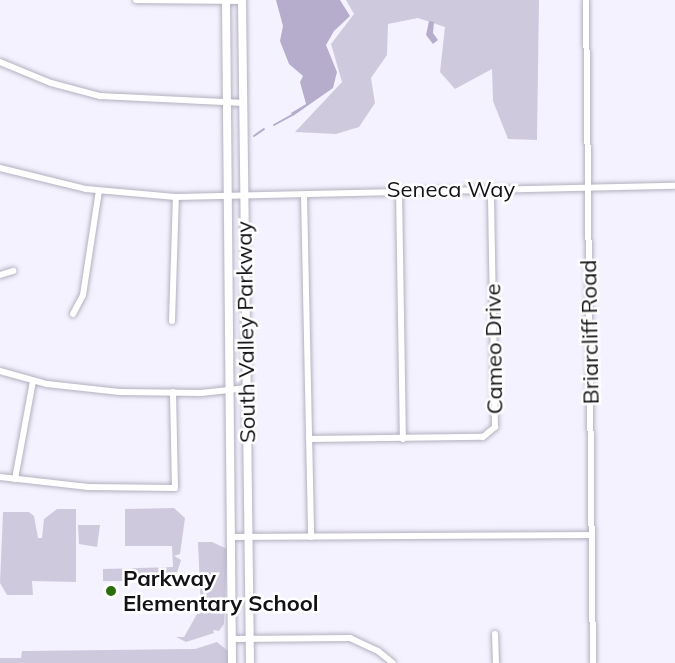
<!DOCTYPE html>
<style>
body{margin:0}
#map{position:relative;width:675px;height:663px;overflow:hidden;background:#f5f2ff;font-family:Mulish,sans-serif}
div>[style]{position:absolute}
[style*='--x']{left:calc(var(--x)*1px);top:calc(var(--y)*1px);width:calc(var(--w)*1px);rotate:calc(var(--a)*1deg)}
.green>*{inset:0;background:#cfc9de}
.water>*{inset:0;background:#b6adcd}
.stream>*{height:2px;margin:-1px;padding:0 1px;transform-origin:1px;border-radius:1px;background:#b6adcd}
.roads{filter:drop-shadow(0 0 2px #b4b0bf) drop-shadow(0 0 2px #b4b0bf)}
.minor>*{height:6px;margin:-3px;padding:0 3px;transform-origin:3px;border-radius:3px;background:#fff}
.secondary>*{height:8px;margin:-4px;padding:0 4px;transform-origin:4px;border-radius:4px;background:#fff}
.dots>*{width:16px;height:16px;translate:-50% -50%;box-sizing:border-box;border:3px solid #fff;border-radius:50%}
span{translate:-50% -50%;white-space:nowrap;text-align:center;line-height:1.15;-webkit-text-stroke:5px #fff;paint-order:stroke}
.street-label{font-size:22px;color:#131217}
.poi-label{font-size:22px;color:#131217;font-weight:700}
.left{translate:0 -50%;text-align:left}
</style>
<div id="map">
<div class="green">
<i style="clip-path:polygon(346px 0,539px 0,537px 140px,508px 139px,493px 101px,492px 69px,455px 89px,440px 72px,445px 27px,418px 18px,388px 24px,387px 55px,371px 78px,375px 103px,359px 127px,336px 134px,295px 132px,342px 82px,331px 44px,354px 14px)"></i>
<i style="clip-path:polygon(174px 508px,185px 518px,180px 554px,174px 556px,181px 560px,176px 576px,129px 575px,124px 581px,103px 581px,103px 569px,173px 567px,172px 546px,125px 546px,125px 509px)"></i>
<i style="clip-path:polygon(57px 509px,76px 509px,76px 582px,32px 581px,33px 595px,7px 595px,0 583px,3px 512px,29px 512px,34px 516px,38px 538px,42px 538px,44px 519px)"></i>
<i style="clip-path:polygon(78px 525px,100px 525px,97px 547px,79px 544px)"></i>
<i style="clip-path:polygon(198px 542px,212px 542px,227px 549px,224px 624px,219px 631px,213px 630px,214px 633px,186px 642px,176px 637px,184px 637px,197px 614px,201px 613px)"></i>
<i style="clip-path:polygon(217px 642px,228px 651px,228px 663px,0 663px,0 658px,21px 658px,22px 651px,195px 649px)"></i>
</div>
<div class="water">
<i style="clip-path:polygon(276px 0,340px 0,350px 16px,334px 31px,326px 45px,337px 72px,333px 88px,293px 116px,291px 113px,306px 104px,300px 82px,303px 76px,289px 64px,280px 41px,283px 26px)"></i>
<i style="clip-path:polygon(429px 21px,434px 22px,433px 33px,438px 40px,433px 44px,426px 35px)"></i>
</div>
<div class="stream">
<i style="--x:274;--y:125;--w:21;--a:-29"></i>
<i style="--x:254;--y:136;--w:12;--a:-35"></i>
</div>
<div class="roads">
<div class="minor">
<i style="--x:136;--y:0;--w:106;--a:0.5"></i>
<i style="--x:586;--y:0;--w:663;--a:89.4"></i>
<i style="--x:0;--y:62;--w:55;--a:22.4"></i>
<i style="--x:51;--y:83;--w:51;--a:14.9"></i>
<i style="--x:100;--y:96;--w:144;--a:2.8"></i>
<i style="--x:0;--y:168;--w:89;--a:13.7"></i>
<i style="--x:86;--y:189;--w:90;--a:5.1"></i>
<i style="--x:176;--y:197;--w:499;--a:-1.3"></i>
<i style="--x:399;--y:190;--w:249;--a:89.1"></i>
<i style="--x:304;--y:195;--w:342;--a:88.8"></i>
<i style="--x:0;--y:275;--w:14;--a:-17"></i>
<i style="--x:73;--y:314;--w:21;--a:-62"></i>
<i style="--x:83;--y:295;--w:105;--a:-81.3"></i>
<i style="--x:172;--y:321;--w:124;--a:-88.2"></i>
<i style="--x:0;--y:371;--w:49;--a:15.5"></i>
<i style="--x:47;--y:384;--w:73;--a:6.3"></i>
<i style="--x:120;--y:392;--w:81;--a:0.7"></i>
<i style="--x:201;--y:393;--w:46;--a:-6.2"></i>
<i style="--x:309;--y:439;--w:174;--a:-0.7"></i>
<i style="--x:483;--y:437;--w:16;--a:-40"></i>
<i style="--x:495;--y:427;--w:238;--a:-91"></i>
<i style="--x:0;--y:477;--w:89;--a:6.5"></i>
<i style="--x:88;--y:487;--w:87;--a:0.7"></i>
<i style="--x:175;--y:488;--w:96;--a:-91.2"></i>
<i style="--x:15;--y:479;--w:100;--a:-79.6"></i>
<i style="--x:231;--y:537;--w:361;--a:-0.3"></i>
<i style="--x:495;--y:634;--w:29;--a:88"></i>
<i style="--x:232;--y:639;--w:118;--a:-0.5"></i>
<i style="--x:350;--y:638;--w:31;--a:25"></i>
<i style="--x:378;--y:651;--w:19;--a:39"></i>
</div>
<div class="secondary">
<i style="--x:226;--y:0;--w:663;--a:89.48"></i>
<i style="--x:242;--y:0;--w:663;--a:89.31"></i>
</div>
</div>
<div class="dots">
<i style="left:111px;top:591px;background:#296e0b"></i>
</div>
<div class="street-label">
<span style="left:451px;top:190px">Seneca Way</span>
<span style="left:246px;top:332px;rotate:-91deg">South Valley Parkway</span>
<span style="left:590px;top:332px;rotate:-91deg">Briarcliff Road</span>
<span style="left:494px;top:349px;rotate:-91deg">Cameo Drive</span>
</div>
<div class="poi-label">
<span class="left" style="left:123px;top:591px">Parkway<br>Elementary School</span>
</div>
</div>
